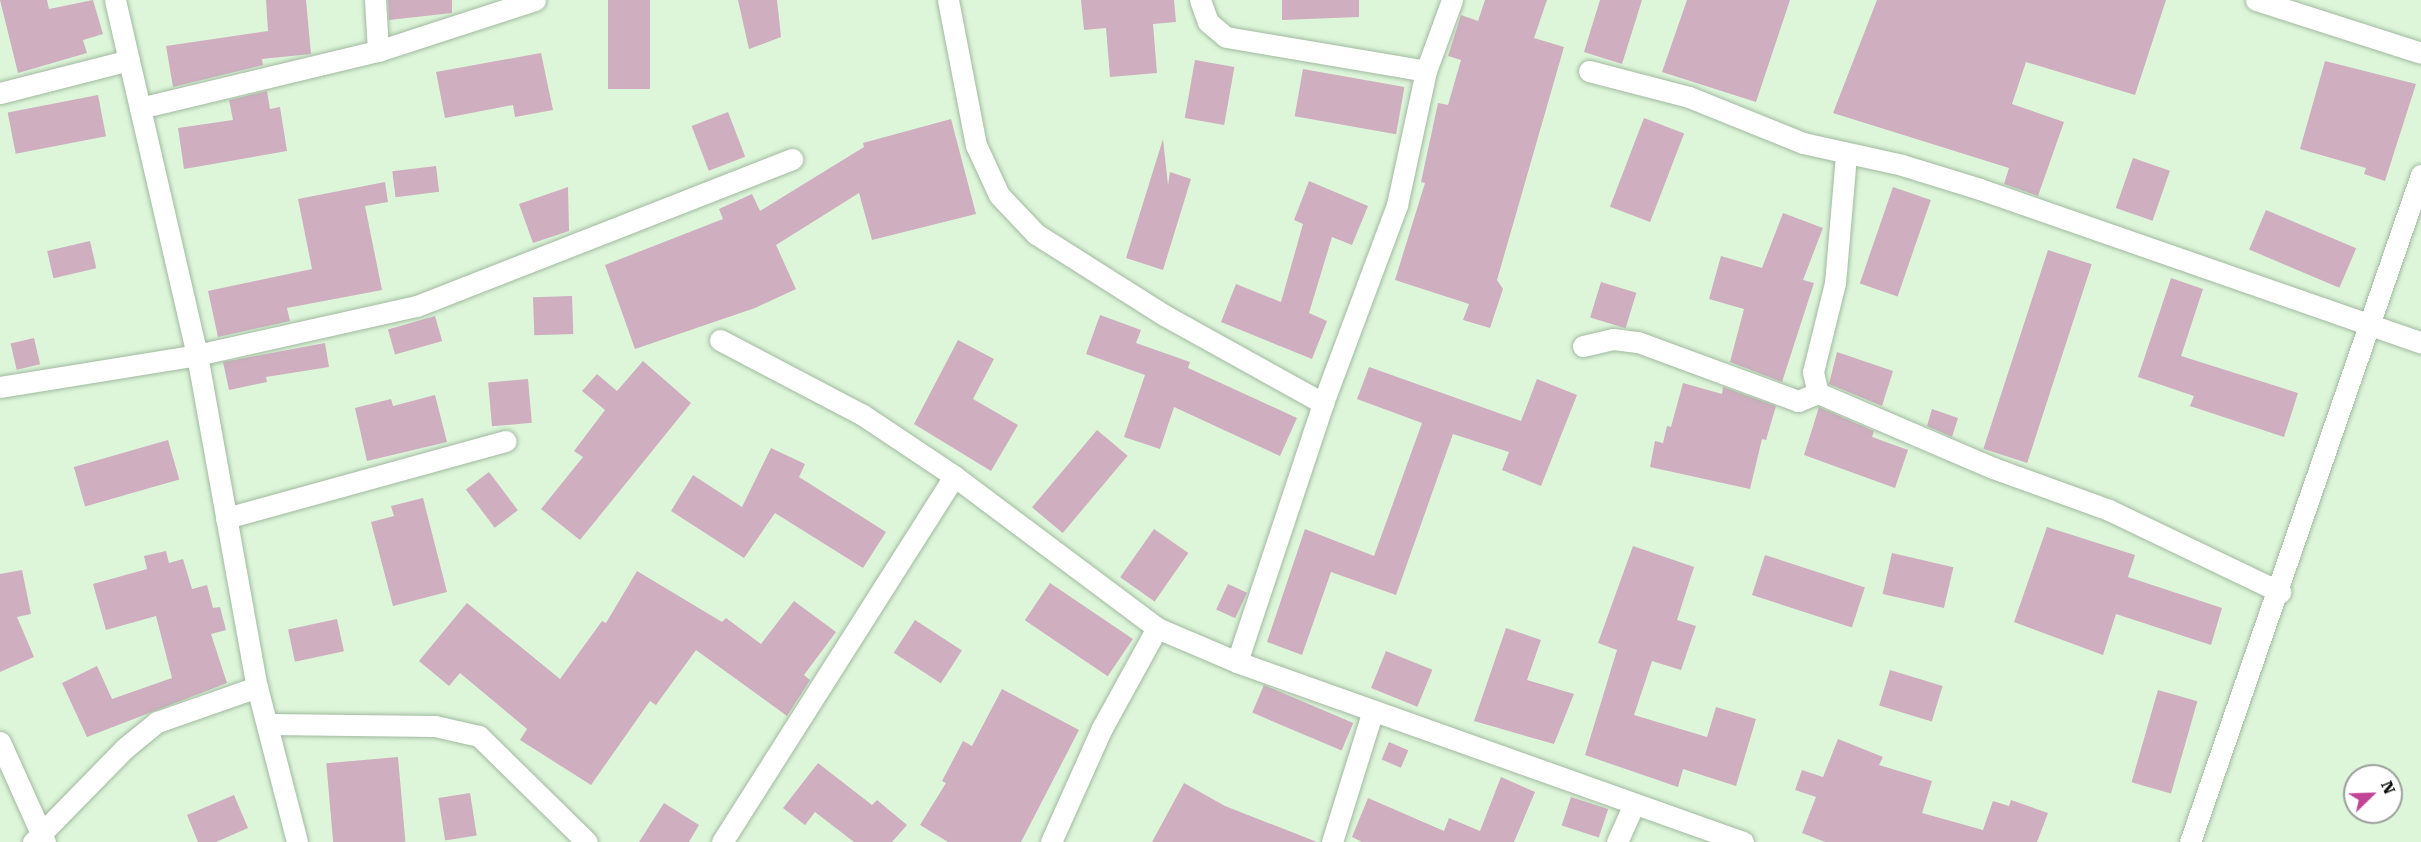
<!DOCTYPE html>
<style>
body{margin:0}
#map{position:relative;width:2421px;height:842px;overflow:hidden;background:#ddf6da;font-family:"Roboto Serif",serif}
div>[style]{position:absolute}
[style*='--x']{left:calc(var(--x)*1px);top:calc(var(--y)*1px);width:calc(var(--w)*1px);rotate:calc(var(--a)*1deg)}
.building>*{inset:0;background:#cfaec0;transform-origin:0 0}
.roads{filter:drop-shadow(0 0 2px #a1b99f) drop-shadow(0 0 2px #a1b99f)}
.minor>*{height:21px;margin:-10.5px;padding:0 10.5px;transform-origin:10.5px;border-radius:10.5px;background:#fff}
span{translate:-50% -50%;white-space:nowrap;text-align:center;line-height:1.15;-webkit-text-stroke:6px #fff;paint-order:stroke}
.north{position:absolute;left:2343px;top:764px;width:60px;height:60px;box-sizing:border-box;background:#fff;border:2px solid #9b9f9b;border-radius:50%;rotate:67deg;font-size:16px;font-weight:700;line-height:24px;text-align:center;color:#060e06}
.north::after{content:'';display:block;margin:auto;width:21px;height:27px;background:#c24595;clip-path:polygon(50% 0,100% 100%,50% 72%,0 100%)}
</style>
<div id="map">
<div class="building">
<i style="clip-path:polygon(0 0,47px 0,49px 9px,93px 0,103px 34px,83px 40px,87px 53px,18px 73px)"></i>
<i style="clip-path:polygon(266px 0,306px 0,311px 54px,262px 59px,263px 65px,173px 87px,166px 46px,268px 31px)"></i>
<i style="clip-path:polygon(388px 0,452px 0,452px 13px,389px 20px)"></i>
<i style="left:608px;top:0;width:42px;height:89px"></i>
<i style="clip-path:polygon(738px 0,777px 0,781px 37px,749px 49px)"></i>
<i style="clip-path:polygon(1081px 0,1174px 0,1176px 22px,1153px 24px,1157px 73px,1110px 77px,1106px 28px,1084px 30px)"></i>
<i style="clip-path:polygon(1282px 0,1359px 0,1359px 17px,1282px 20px)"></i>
<i style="clip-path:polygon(1485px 0,1547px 0,1534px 38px,1564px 47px,1497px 280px,1503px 289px,1490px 328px,1463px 320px,1469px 304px,1395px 280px,1425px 183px,1421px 182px,1438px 103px,1448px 105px,1461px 60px,1448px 56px,1461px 15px,1478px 21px)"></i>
<i style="clip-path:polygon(1600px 0,1642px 0,1622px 64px,1584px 52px)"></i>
<i style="clip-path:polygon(1687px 0,1790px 0,1756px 102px,1662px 72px)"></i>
<i style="clip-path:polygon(1877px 0,2166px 0,2135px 95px,2026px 62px,2012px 104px,2064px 122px,2038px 196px,2004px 184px,2009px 168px,1833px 113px)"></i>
<i style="clip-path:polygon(541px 53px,553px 110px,515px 117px,513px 105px,445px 118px,436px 72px)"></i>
<i style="left:1195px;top:60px;width:40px;height:59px;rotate:10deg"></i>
<i style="clip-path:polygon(2325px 61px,2416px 84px,2385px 181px,2364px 174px,2366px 168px,2300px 149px)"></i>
<i style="left:1303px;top:69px;width:103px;height:48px;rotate:10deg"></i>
<i style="clip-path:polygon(267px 91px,270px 109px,280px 107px,287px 151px,184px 169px,178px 128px,233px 120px,229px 100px)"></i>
<i style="left:98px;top:95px;width:42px;height:92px;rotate:79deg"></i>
<i style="left:728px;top:112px;width:48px;height:39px;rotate:69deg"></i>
<i style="left:1644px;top:118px;width:43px;height:95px;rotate:21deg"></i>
<i style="clip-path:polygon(951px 119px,976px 214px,872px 240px,859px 193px,776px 245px,796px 289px,755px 308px,635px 349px,605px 265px,723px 219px,719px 209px,752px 194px,760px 211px,864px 147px,863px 143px)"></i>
<i style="clip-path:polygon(1163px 139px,1168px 185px,1170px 172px,1191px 179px,1163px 270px,1126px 258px)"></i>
<i style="left:2133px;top:158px;width:39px;height:53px;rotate:19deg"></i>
<i style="left:436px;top:166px;width:26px;height:44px;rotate:83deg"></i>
<i style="clip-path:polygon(1309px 181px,1368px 206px,1352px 245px,1332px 237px,1309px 313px,1327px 321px,1312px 359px,1221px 322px,1236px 284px,1281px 302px,1303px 224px,1294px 220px)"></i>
<i style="clip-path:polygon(385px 182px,388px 202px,365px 206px,382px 290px,287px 308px,290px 321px,218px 337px,208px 291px,312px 269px,298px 199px)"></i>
<i style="clip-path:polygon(568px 187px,569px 231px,533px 243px,519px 204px)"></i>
<i style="left:1893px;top:187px;width:40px;height:102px;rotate:19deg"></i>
<i style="left:2266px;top:210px;width:98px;height:43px;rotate:23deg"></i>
<i style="clip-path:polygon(1783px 213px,1823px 228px,1803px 280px,1814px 283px,1782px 382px,1730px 362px,1744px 309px,1709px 299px,1721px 256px,1762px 268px)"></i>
<i style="left:90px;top:241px;width:28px;height:44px;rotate:77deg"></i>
<i style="left:2048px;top:250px;width:46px;height:209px;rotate:18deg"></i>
<i style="clip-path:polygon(2171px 278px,2203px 289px,2181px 356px,2298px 393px,2284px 437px,2190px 406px,2194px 396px,2138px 377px)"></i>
<i style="left:1601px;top:282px;width:37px;height:37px;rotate:17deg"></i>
<i style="left:572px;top:296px;width:38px;height:39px;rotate:88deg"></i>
<i style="clip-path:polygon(1100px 315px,1141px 330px,1136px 343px,1190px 362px,1188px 368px,1297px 418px,1280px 456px,1174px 407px,1160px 449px,1124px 437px,1145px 375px,1086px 354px)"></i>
<i style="left:435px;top:316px;width:26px;height:49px;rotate:74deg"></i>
<i style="left:34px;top:338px;width:27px;height:24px;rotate:77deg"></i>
<i style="clip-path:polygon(958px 340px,994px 359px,973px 399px,1018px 425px,991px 471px,914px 424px)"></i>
<i style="clip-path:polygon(325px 343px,329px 367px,266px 377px,267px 382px,229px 390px,223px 362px)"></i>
<i style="clip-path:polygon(1837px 352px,1893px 371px,1882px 406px,1829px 384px)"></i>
<i style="clip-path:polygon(643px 361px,691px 403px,580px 540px,541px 509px,583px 457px,574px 451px,605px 410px,582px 391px,597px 374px,617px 391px)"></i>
<i style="clip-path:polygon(1369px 367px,1521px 421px,1537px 379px,1577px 395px,1541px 486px,1502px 470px,1509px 452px,1453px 434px,1396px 595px,1331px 572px,1302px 655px,1267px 642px,1305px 529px,1374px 556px,1422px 423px,1357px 399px)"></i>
<i style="left:528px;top:379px;width:44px;height:40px;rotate:85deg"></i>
<i style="clip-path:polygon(1683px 383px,1722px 394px,1723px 387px,1776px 406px,1766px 440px,1762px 439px,1750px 489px,1650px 467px,1655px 441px,1663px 443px,1667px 426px,1671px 427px)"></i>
<i style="clip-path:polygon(435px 395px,447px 442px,367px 461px,355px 408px,391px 399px,393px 406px)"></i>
<i style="clip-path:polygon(1819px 407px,1874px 431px,1872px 437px,1908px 450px,1895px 488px,1804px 455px)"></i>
<i style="clip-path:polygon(1932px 409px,1958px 418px,1952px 437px,1927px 426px)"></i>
<i style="left:1097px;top:430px;width:40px;height:101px;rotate:40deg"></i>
<i style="left:168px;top:440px;width:41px;height:98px;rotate:74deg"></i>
<i style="clip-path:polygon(771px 448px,805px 464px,799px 477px,886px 532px,863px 568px,775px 513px,744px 558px,671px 511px,693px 475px,742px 507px)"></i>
<i style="left:489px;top:472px;width:48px;height:29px;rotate:53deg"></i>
<i style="clip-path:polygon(423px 498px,447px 592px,393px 606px,371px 522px,394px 516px,391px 506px)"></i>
<i style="clip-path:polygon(2047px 527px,2135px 555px,2128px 577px,2222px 608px,2211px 645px,2116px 614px,2103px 655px,2014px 622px)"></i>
<i style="left:1154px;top:529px;width:42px;height:59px;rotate:35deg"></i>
<i style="clip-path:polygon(1633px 546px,1694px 567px,1677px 620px,1696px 626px,1681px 670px,1652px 661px,1634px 715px,1707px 737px,1716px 707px,1756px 719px,1736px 786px,1683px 769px,1678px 787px,1585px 755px,1617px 650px,1598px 643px)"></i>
<i style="clip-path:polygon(166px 551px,169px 563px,183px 559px,192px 589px,207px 585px,213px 608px,220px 607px,226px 630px,211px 634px,227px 683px,87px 737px,62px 683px,97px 666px,112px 699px,172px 678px,156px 616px,106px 630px,93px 584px,147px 569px,144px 556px)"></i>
<i style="left:1892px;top:553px;width:63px;height:42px;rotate:13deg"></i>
<i style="left:1765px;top:555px;width:105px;height:42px;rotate:18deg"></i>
<i style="clip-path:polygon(22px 570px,31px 614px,17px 617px,34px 657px,0 672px,0 574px)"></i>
<i style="clip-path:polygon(637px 571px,722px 622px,726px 618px,761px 644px,794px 601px,836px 632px,804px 675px,810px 680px,787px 716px,696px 650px,656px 705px,650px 701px,591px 785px,520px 740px,527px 729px,460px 673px,449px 686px,419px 661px,467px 603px,560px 679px,602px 621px,606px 623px)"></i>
<i style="left:1050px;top:583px;width:100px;height:45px;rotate:34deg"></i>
<i style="left:1228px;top:584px;width:21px;height:28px;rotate:25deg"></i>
<i style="left:337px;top:619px;width:33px;height:50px;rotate:78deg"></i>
<i style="left:915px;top:620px;width:56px;height:39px;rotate:33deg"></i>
<i style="clip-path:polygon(1506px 628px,1541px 640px,1527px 680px,1574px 694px,1554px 744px,1474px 721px)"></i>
<i style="left:1386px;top:651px;width:50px;height:40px;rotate:22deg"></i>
<i style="left:1890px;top:670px;width:55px;height:37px;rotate:17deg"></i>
<i style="left:1264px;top:685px;width:97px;height:30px;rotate:23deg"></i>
<i style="clip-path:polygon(1002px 689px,1079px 730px,1021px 842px,948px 842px,920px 825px,946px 783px,942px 781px,963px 741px,972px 746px)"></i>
<i style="left:2158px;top:690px;width:41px;height:96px;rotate:16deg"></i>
<i style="clip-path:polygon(1838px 739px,1883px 757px,1879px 765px,1932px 781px,1922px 813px,1983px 830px,1993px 801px,2009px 806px,2011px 800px,2048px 813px,2037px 842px,1825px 842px,1802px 833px,1816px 797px,1795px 790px,1802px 770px,1823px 777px)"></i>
<i style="left:1389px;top:742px;width:21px;height:19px;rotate:23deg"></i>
<i style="left:398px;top:757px;width:85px;height:72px;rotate:85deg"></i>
<i style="clip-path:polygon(818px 763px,872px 805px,877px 800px,907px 825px,892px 842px,854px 842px,815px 812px,805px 825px,783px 808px)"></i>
<i style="clip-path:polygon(1501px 777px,1535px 792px,1514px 842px,1362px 842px,1352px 837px,1368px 798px,1444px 831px,1449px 818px,1480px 831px)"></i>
<i style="clip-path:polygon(1184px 783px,1225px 806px,1317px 842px,1152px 842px)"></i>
<i style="left:470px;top:793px;width:43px;height:32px;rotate:81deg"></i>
<i style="clip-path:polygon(234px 795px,248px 828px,216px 842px,198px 842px,187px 815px)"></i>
<i style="left:1571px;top:797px;width:39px;height:30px;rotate:18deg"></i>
<i style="clip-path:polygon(664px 803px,699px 825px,689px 842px,639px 842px)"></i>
</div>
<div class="roads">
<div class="minor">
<i style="--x:115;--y:0;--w:364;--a:77"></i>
<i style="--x:197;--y:355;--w:337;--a:79.8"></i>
<i style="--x:257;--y:687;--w:160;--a:75.5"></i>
<i style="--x:375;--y:0;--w:51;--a:86.6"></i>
<i style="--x:948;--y:0;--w:148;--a:79.1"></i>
<i style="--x:976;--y:145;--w:55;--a:65.3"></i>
<i style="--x:999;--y:195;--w:54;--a:46.5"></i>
<i style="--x:1036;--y:234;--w:151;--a:32.3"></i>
<i style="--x:1164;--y:315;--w:182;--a:29"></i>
<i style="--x:1200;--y:0;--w:23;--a:70"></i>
<i style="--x:1208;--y:22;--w:23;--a:40"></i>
<i style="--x:1226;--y:37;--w:203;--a:9.6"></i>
<i style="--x:2256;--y:0;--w:173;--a:17.8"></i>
<i style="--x:1589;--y:71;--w:103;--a:14.6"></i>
<i style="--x:1689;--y:97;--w:123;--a:22"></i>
<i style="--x:1803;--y:143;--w:101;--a:12.5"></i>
<i style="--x:1902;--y:165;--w:82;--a:17.1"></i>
<i style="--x:1980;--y:189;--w:467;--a:19.2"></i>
<i style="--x:0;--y:93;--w:133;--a:-14.3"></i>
<i style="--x:140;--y:108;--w:245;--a:-13.5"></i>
<i style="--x:378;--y:51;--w:165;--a:-18"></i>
<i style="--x:1846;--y:155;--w:128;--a:94.9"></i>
<i style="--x:1835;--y:283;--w:92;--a:103.9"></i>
<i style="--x:1813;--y:372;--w:22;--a:77"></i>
<i style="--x:1818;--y:393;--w:190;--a:23.2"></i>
<i style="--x:1993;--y:468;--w:123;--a:19.9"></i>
<i style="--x:2109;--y:510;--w:190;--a:25.6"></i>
<i style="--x:720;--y:340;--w:161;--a:27.7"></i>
<i style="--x:863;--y:415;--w:110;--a:33.8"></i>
<i style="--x:954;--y:476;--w:254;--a:36.8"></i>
<i style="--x:1157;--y:628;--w:87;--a:23"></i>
<i style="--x:1237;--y:662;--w:537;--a:19.58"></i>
<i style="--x:1583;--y:346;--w:31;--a:-13"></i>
<i style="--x:1613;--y:339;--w:25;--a:7"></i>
<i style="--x:1638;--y:342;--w:171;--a:20.2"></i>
<i style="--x:1798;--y:401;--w:22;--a:-22"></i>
<i style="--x:0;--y:387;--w:200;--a:-9.2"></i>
<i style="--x:197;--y:355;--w:225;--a:-12.6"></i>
<i style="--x:417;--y:306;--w:403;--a:-21.4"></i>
<i style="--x:226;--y:518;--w:290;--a:-15.4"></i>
<i style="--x:1237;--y:662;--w:273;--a:-71.6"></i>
<i style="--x:1323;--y:403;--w:211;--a:-69.5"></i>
<i style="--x:1397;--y:205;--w:137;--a:-77.8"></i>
<i style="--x:1426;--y:71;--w:76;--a:-69.9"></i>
<i style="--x:267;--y:724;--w:168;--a:0.7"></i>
<i style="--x:435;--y:726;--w:45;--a:12.8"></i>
<i style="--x:479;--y:736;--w:151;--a:44.5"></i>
<i style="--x:0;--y:742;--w:110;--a:65.8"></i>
<i style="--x:33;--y:842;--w:132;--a:-45.6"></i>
<i style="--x:125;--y:748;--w:41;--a:-39.1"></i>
<i style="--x:157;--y:722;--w:106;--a:-19.3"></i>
<i style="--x:722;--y:842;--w:433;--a:-57.6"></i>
<i style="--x:1051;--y:842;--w:125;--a:-65.9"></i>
<i style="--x:1102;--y:728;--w:114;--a:-61.2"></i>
<i style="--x:1332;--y:842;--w:138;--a:-72.7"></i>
<i style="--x:1617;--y:842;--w:42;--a:-65.9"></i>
<i style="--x:2190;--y:842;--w:706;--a:-70.9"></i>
</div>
</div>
<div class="north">N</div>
</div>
